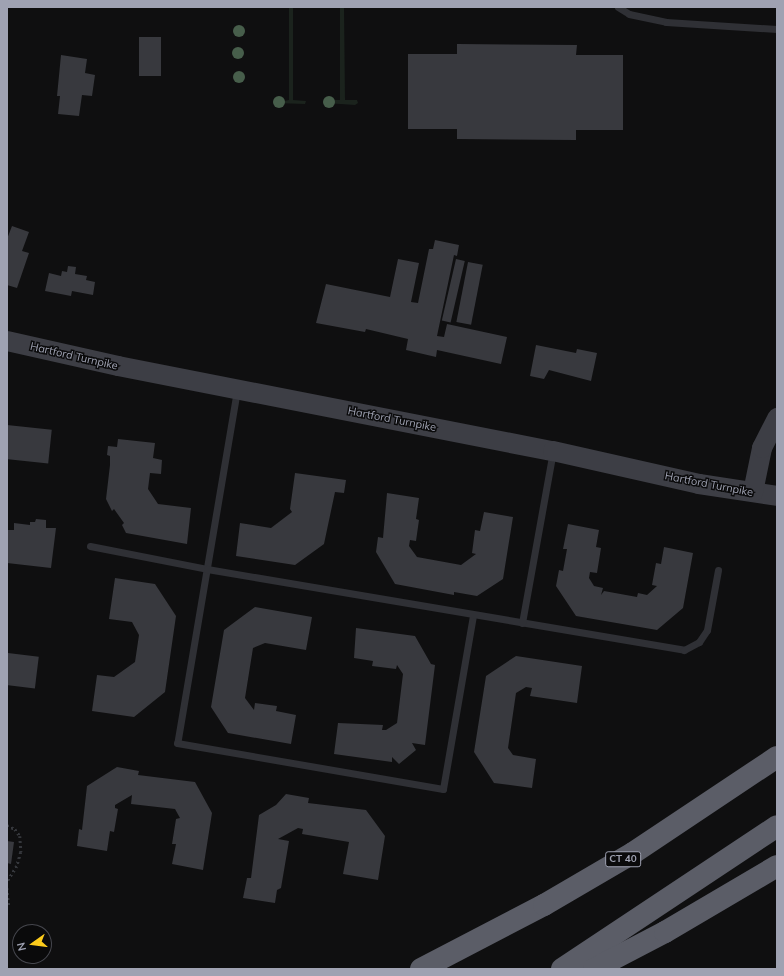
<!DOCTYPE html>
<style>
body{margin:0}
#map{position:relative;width:784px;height:976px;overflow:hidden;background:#0f0f10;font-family:Mulish,sans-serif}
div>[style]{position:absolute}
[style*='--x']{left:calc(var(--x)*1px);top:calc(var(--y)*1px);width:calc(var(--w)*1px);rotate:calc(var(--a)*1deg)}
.green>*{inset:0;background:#1b231d}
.building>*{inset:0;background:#38393e;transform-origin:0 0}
.path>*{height:2.5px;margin-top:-1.25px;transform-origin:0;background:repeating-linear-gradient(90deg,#35373c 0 2px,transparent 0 5px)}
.lane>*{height:7px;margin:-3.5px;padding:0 3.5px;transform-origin:3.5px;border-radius:3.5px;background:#2f3035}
.secondary>*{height:20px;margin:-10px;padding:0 10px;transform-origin:10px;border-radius:10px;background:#3d3e45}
.highway>*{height:22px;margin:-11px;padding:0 11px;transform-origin:11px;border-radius:11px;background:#5b5d67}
.trees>*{width:12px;height:12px;margin:-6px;border-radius:50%;background:#475e4b}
span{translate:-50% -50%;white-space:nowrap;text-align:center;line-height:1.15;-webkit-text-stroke:3px #0a0a0b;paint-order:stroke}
.shield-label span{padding:1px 3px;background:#0a0a0b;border:1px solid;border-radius:3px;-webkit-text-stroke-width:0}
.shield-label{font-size:10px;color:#9fa2b2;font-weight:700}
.street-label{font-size:11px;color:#9fa2b2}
.frame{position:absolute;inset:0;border:8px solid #9fa2b2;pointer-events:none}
.north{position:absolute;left:12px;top:924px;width:40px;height:40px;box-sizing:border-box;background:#0a0a0b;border:1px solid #46474e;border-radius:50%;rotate:256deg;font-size:11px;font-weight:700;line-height:16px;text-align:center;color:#9fa2b2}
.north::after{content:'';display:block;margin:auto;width:14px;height:18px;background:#fccb1b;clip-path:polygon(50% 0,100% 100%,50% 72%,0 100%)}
</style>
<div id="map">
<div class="green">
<i style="clip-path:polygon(289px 7px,293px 7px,293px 100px,306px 101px,305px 104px,275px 103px,289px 100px)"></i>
<i style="clip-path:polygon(340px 7px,344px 7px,345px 100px,357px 100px,358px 103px,355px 105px,326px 103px,328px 100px,340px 100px)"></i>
</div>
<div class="building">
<i style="left:139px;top:37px;width:22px;height:39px"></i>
<i style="clip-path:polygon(457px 44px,577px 45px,576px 55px,623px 55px,623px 130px,576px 130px,576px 140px,457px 139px,457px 129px,408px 129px,408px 54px,457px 54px)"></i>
<i style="clip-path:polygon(61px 55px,87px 59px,85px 73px,95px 75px,92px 96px,82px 95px,79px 116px,58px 114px,60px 96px,57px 96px)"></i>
<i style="clip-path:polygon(12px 226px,29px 232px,22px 251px,29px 253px,17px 288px,7px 285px,7px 239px)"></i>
<i style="clip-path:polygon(435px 240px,459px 245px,457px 256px,454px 255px,437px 336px,444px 337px,447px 324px,507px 337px,501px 364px,437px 350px,436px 357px,406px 350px,408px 339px,366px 329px,365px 332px,316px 323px,326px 284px,390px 297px,398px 259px,419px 263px,411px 302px,418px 303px,429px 249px,433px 249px)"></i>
<i style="left:456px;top:259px;width:9px;height:63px;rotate:13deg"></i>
<i style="left:468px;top:262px;width:15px;height:61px;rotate:11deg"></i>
<i style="clip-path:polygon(68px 266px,76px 267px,75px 274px,87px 276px,86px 280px,95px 282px,93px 295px,72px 291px,71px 296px,45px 291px,49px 273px,61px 276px,62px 271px,67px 272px)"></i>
<i style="clip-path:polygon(536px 345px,576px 353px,577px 349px,597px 353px,591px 381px,549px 370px,544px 379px,530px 376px)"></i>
<i style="left:7px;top:425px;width:45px;height:34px;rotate:6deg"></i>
<i style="clip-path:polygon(118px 439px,155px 443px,153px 458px,162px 460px,161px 474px,150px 473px,148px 489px,158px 504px,191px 508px,187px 544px,126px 533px,122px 525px,124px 523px,114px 509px,112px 511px,106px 499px,110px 465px,110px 456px,107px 455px,108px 446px,117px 447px)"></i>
<i style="clip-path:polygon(295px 473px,346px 480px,344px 493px,335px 492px,324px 544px,295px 565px,236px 556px,240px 523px,271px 528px,292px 512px,290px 509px)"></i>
<i style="clip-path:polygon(387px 493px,419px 498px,416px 519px,419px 520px,416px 541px,410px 540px,409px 546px,417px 557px,461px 565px,476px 554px,472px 553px,475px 530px,480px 531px,484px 512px,513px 517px,503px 579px,477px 596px,454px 592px,454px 595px,395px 584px,376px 552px,378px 537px,383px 538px)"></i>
<i style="clip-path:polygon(36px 519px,46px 520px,46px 528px,56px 528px,51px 568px,7px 563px,7px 530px,14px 530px,14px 523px,30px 525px,30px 522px,35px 522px)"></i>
<i style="clip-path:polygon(568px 524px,599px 530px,596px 547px,601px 548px,597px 573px,590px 572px,589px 578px,594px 586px,603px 588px,601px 595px,604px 591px,637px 597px,638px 593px,647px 595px,657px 586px,652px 585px,656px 563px,661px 564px,664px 547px,693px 553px,683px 608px,657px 630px,576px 616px,556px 586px,559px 570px,563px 571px,567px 549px,563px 549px)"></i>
<i style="clip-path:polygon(115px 578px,155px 584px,176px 616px,165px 692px,134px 717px,92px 711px,97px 675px,114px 677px,135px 662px,139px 635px,132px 622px,109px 619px)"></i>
<i style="clip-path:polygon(255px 607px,312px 617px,306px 650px,265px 643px,253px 648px,245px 698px,254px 710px,255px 703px,277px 706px,276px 711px,296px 715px,291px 744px,228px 733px,211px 707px,224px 630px)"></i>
<i style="clip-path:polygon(356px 628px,415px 636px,431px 664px,435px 665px,425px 745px,412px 743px,416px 750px,399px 764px,392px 757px,392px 762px,334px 754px,338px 723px,383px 725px,382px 730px,386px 730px,397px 723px,403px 674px,397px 665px,396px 669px,372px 666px,373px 661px,354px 658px)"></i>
<i style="left:8px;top:653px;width:31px;height:32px;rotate:7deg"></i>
<i style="clip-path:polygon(516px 656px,582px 666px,577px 703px,530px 696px,532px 688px,526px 687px,516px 693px,508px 748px,513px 755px,536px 759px,532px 788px,494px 783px,474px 752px,486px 676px)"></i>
<i style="clip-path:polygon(117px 767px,139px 771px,138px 775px,195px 782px,212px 813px,203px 870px,172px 864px,176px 844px,172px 844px,176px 819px,180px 818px,175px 809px,131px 804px,132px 795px,115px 805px,115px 808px,118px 809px,114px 832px,110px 831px,107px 851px,77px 846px,79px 829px,82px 830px,87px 786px)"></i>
<i style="clip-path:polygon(286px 794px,309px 798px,308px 803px,366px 810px,385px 836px,378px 880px,343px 874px,349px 842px,302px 834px,303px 829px,298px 828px,278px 839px,289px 841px,281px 888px,277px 890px,275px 903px,243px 898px,247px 878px,251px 878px,259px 815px,276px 805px)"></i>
<i style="clip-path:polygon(7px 841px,14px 842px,11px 864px,7px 863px)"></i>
</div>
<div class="path">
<i style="--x:7;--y:825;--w:9;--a:27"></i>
<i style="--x:15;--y:829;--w:9;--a:54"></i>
<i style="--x:20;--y:836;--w:16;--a:86"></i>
<i style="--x:21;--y:852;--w:15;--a:106"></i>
<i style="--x:17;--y:866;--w:19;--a:122"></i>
<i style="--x:7;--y:888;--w:18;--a:84"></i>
</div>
<div class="lane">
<i style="--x:618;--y:7;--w:13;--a:32"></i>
<i style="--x:629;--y:14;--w:38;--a:12"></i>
<i style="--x:666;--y:22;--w:111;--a:3.6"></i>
<i style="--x:237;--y:390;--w:358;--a:99.6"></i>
<i style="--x:177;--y:743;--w:270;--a:9.8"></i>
<i style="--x:443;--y:789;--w:177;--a:-80.2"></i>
<i style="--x:90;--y:546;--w:119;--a:11.1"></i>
<i style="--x:207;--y:569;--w:484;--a:9.6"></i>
<i style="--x:684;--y:650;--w:17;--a:-28"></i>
<i style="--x:699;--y:642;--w:14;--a:-56"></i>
<i style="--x:707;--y:630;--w:61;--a:-79.6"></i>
<i style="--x:522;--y:623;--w:175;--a:-79.8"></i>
</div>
<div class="secondary">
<i style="--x:7;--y:341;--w:114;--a:12.7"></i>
<i style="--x:118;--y:366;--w:443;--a:11.1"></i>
<i style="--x:553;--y:451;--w:150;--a:12.7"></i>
<i style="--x:699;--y:484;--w:79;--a:8.7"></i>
<i style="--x:753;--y:492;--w:45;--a:-78.4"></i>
<i style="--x:762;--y:448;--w:34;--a:-63"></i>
</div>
<div class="highway">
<i style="--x:421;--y:969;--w:139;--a:-27.5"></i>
<i style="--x:544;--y:905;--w:103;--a:-30.3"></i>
<i style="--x:633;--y:853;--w:173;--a:-33.7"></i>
<i style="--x:562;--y:969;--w:258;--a:-33.6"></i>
<i style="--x:594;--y:969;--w:80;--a:-27.5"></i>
<i style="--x:665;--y:932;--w:130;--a:-30.5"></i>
</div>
<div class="trees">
<i style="left:239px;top:31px"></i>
<i style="left:238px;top:53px"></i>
<i style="left:239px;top:77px"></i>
<i style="left:279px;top:102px"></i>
<i style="left:329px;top:102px"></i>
</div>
<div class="shield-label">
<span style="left:623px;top:859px">CT 40</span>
</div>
<div class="street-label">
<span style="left:74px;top:356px;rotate:13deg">Hartford Turnpike</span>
<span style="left:392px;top:419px;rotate:11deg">Hartford Turnpike</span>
<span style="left:709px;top:484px;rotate:11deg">Hartford Turnpike</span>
</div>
<div class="frame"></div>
<div class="north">N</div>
</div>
